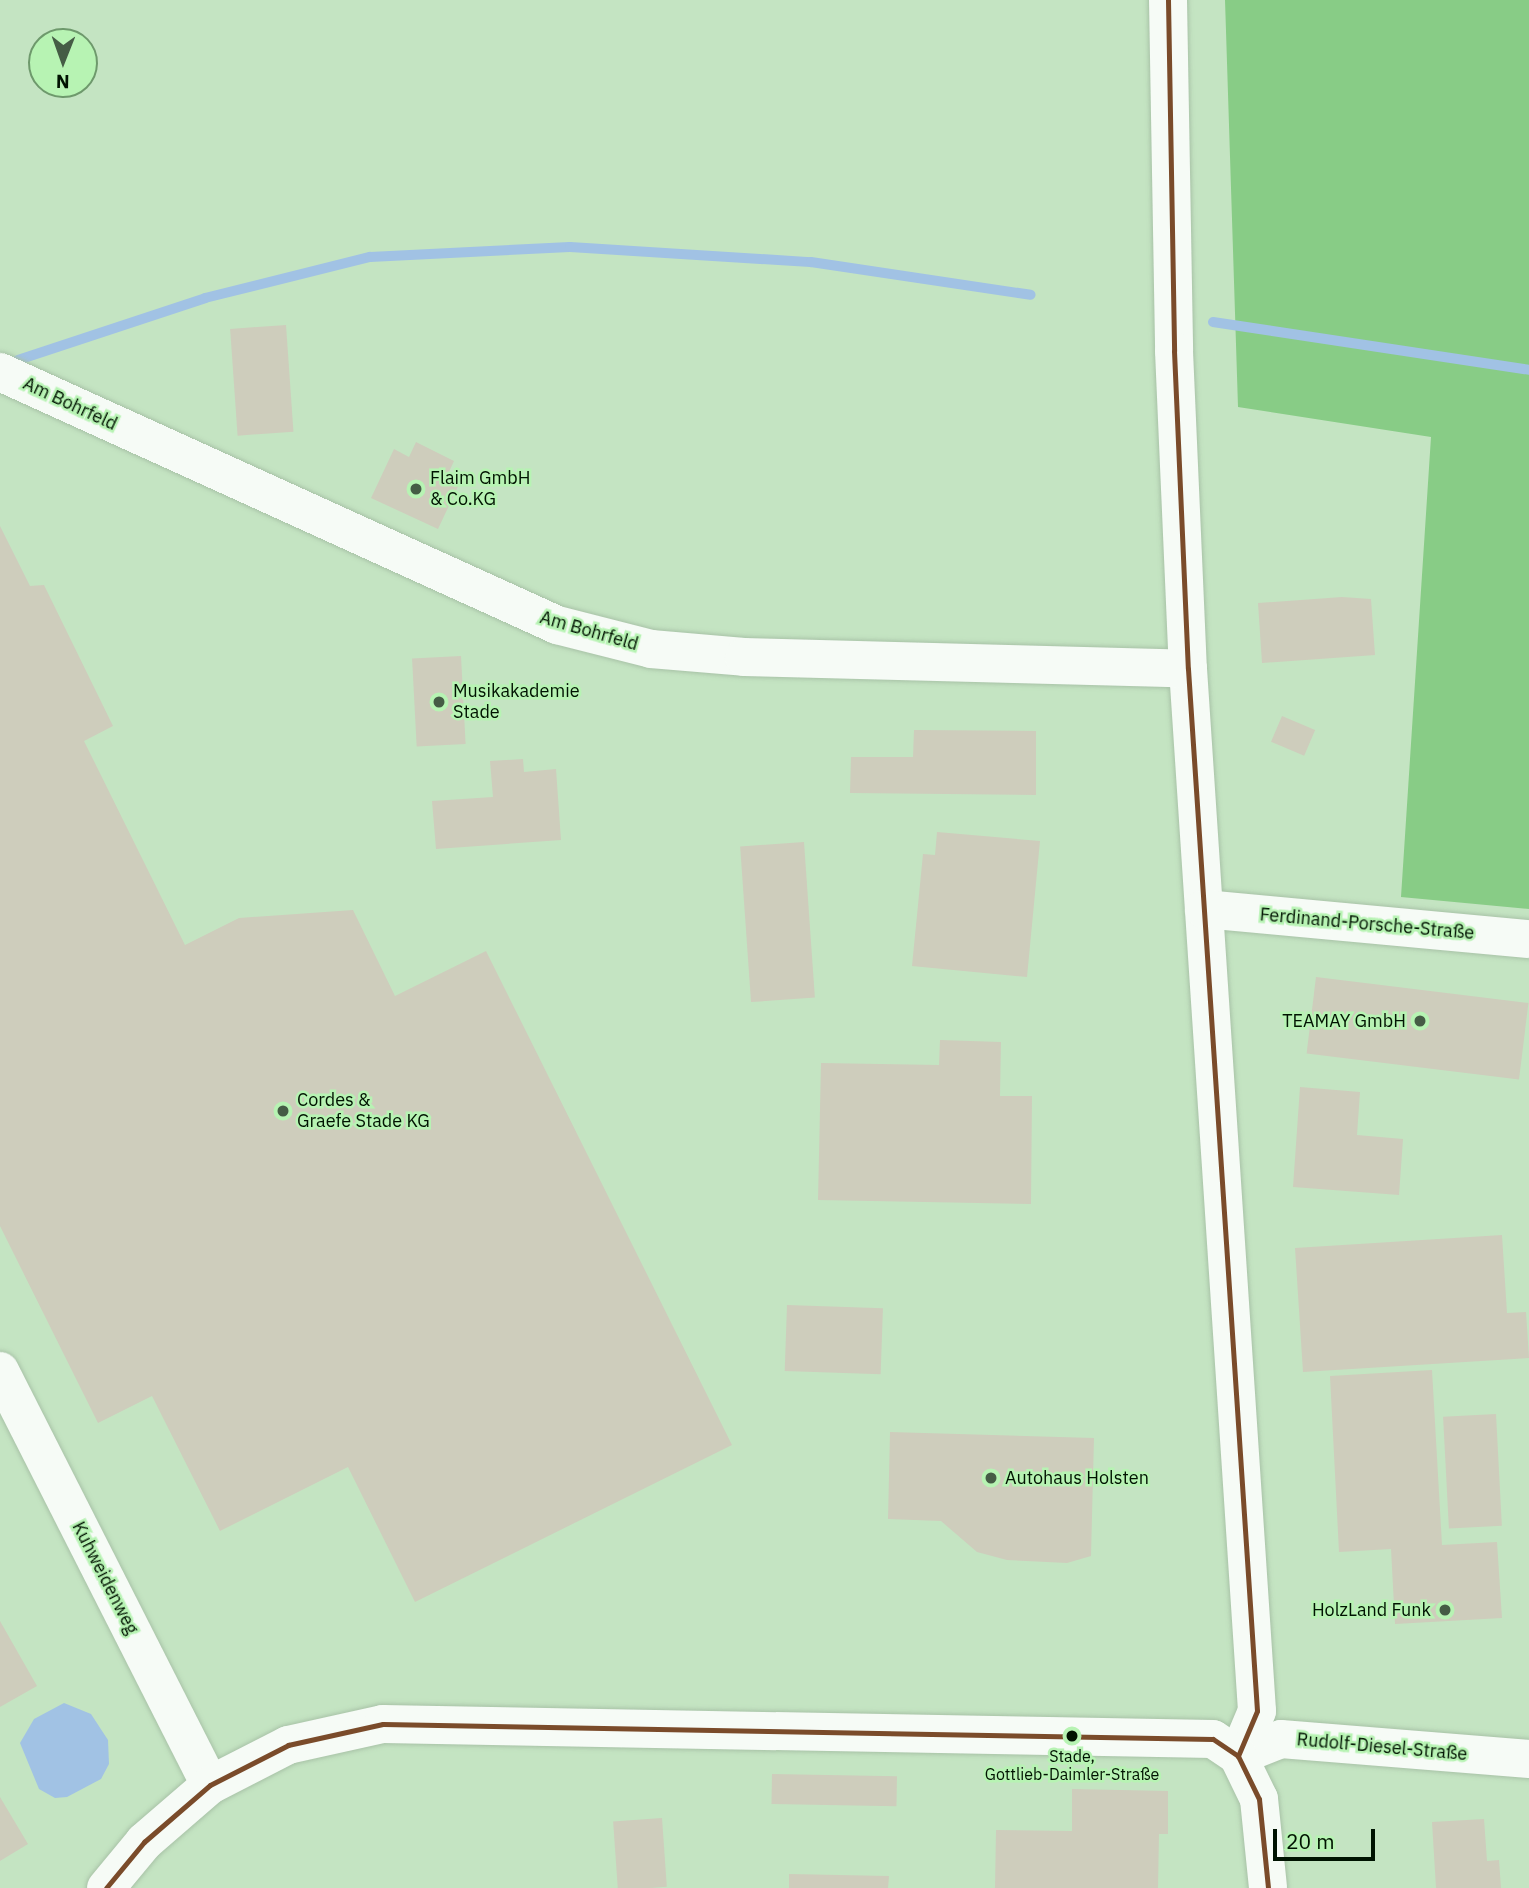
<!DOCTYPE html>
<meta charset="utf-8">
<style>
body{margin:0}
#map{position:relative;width:1529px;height:1888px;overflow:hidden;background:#c4e4c2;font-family:"IBM Plex Sans",sans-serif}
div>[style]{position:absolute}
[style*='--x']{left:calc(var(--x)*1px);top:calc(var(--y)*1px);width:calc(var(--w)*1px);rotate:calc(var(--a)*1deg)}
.forest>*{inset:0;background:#88cc86}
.water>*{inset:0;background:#a1c2e4}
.stream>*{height:10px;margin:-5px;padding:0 5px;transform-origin:5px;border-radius:5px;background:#a1c2e4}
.building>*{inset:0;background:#cecdbc;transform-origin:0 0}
.roads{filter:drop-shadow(0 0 2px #a8c2a7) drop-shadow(0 0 2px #a8c2a7)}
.minor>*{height:38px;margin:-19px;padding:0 19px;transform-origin:19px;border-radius:19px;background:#f6fbf6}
.bus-1>*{height:5px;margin:-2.5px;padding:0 2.5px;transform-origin:2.5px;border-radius:2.5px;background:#7a4b2a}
.dots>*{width:19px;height:19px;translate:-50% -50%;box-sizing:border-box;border:4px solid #b7f3b3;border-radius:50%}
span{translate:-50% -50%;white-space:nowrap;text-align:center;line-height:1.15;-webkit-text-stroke:5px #b7f3b3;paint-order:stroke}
.bus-label{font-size:16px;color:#001301}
.street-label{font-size:18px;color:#001301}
.poi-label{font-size:18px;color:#001301}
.left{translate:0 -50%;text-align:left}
.right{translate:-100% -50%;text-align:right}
.north{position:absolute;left:28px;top:28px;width:70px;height:70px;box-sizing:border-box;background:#b7f3b3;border:2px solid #6e996c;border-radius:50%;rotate:181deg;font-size:19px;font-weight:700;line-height:28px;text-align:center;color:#001301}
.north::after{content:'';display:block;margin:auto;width:24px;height:32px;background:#455c45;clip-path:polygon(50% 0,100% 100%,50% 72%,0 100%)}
.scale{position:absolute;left:1273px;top:1829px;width:102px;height:32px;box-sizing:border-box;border:4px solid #001301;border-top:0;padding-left:9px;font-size:21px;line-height:24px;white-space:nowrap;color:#001301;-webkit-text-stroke:5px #b7f3b3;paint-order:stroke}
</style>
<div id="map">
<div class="forest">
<i style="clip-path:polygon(1225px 0,1529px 0,1529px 909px,1401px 897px,1431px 437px,1238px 407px)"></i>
</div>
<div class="water">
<i style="clip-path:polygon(64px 1703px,91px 1714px,108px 1740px,109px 1764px,101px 1779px,67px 1797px,55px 1798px,39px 1789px,20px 1743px,34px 1719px)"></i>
</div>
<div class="stream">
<i style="--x:1213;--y:322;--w:320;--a:8.6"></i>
<i style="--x:18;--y:360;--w:197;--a:-18.3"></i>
<i style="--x:205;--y:298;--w:170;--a:-14"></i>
<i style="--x:370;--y:257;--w:200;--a:-2.9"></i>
<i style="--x:570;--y:247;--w:241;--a:3.6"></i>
<i style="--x:811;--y:262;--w:222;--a:8.5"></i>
</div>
<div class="building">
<i style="left:286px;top:325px;width:107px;height:56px;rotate:86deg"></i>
<i style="clip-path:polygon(416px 442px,454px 461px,448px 474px,461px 480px,438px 529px,371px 498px,394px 449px,409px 457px)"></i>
<i style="clip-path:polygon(0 526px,30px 586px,44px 585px,113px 726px,84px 741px,185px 945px,239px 918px,353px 910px,395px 996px,486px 951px,732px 1445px,415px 1602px,348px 1467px,220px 1531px,152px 1396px,98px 1423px,0 1226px)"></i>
<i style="clip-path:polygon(1342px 597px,1371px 599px,1375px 655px,1262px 663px,1258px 603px)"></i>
<i style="left:461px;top:656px;width:88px;height:49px;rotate:87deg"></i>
<i style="left:1282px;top:716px;width:36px;height:28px;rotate:23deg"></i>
<i style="clip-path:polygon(914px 730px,1036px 731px,1036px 795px,850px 793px,851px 757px,913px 757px)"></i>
<i style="clip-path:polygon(523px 759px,524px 772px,556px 769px,561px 840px,436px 849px,432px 801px,493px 797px,490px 761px)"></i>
<i style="clip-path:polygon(937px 832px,1040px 841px,1027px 977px,912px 966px,923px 854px,935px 855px)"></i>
<i style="left:804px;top:842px;width:156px;height:64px;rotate:86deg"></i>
<i style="left:1316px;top:977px;width:214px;height:77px;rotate:7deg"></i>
<i style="clip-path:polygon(940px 1040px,1001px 1042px,1000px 1096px,1032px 1096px,1031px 1204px,818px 1200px,821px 1063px,939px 1065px)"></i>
<i style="clip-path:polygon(1300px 1087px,1360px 1092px,1357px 1135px,1403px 1139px,1399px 1195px,1293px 1187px)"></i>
<i style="clip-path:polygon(1502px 1235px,1507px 1313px,1526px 1312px,1529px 1358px,1303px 1372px,1295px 1248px)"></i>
<i style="left:787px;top:1305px;width:96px;height:66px;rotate:2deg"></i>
<i style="clip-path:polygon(1432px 1370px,1442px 1545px,1497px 1542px,1502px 1618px,1395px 1624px,1391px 1549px,1339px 1552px,1330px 1376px)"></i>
<i style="left:1496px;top:1414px;width:112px;height:53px;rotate:87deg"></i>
<i style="clip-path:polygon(890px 1432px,1094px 1438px,1091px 1556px,1067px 1563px,1007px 1560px,977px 1552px,941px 1521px,888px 1519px)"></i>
<i style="clip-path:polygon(0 1621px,37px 1686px,0 1707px)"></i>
<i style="left:772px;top:1774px;width:125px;height:30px;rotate:1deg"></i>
<i style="clip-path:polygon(1072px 1789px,1168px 1791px,1168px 1834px,1159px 1834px,1158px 1888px,995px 1888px,996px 1830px,1072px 1831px)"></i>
<i style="clip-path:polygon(0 1797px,28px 1844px,0 1861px)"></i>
<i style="left:662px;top:1818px;width:69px;height:49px;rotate:86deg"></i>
<i style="clip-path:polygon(1484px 1819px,1487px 1861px,1499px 1860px,1501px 1888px,1436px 1888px,1432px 1822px)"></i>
<i style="clip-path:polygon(789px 1874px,889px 1876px,888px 1888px,789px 1888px)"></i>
</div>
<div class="roads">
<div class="minor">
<i style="--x:1168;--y:0;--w:351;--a:89"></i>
<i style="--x:1174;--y:351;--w:318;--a:87.5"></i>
<i style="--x:1188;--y:669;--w:1044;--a:86.21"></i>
<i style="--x:1257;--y:1711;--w:49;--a:112.9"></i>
<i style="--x:0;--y:372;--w:612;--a:24.43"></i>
<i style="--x:557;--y:625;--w:97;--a:14.3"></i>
<i style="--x:651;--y:649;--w:93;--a:4.9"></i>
<i style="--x:744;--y:657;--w:444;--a:1.5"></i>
<i style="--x:1204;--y:909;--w:326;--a:5.3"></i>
<i style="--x:0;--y:1371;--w:464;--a:63.1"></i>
<i style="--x:1238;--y:1756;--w:46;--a:-21.6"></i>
<i style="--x:1281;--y:1739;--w:249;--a:4.6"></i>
<i style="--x:106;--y:1888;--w:60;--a:-50.4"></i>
<i style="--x:144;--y:1842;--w:87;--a:-40.8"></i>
<i style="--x:210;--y:1785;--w:88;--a:-27.1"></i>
<i style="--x:288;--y:1745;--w:97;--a:-12.5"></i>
<i style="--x:383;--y:1724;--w:830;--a:1.04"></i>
<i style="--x:1213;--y:1739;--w:30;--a:34"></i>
<i style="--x:1238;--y:1756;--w:48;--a:64"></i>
<i style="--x:1259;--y:1799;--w:89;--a:84.2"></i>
</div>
</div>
<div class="bus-1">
<i style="--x:1168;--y:0;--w:351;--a:89"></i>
<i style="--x:1174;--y:351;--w:318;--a:87.5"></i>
<i style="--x:1188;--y:669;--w:1044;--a:86.21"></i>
<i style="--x:1257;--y:1711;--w:49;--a:112.9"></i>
<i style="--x:106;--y:1888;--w:60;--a:-50.4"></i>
<i style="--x:144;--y:1842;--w:87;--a:-40.8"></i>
<i style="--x:210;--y:1785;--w:88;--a:-27.1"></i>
<i style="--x:288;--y:1745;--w:97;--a:-12.5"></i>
<i style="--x:383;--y:1724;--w:830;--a:1.04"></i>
<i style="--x:1213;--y:1739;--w:30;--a:34"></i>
<i style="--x:1238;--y:1756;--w:48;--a:64"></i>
<i style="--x:1259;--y:1799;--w:89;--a:84.2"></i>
</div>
<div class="dots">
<i style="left:416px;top:489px;background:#455c45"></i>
<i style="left:439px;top:702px;background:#455c45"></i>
<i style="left:1420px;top:1021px;background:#455c45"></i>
<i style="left:283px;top:1111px;background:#455c45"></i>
<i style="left:991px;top:1478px;background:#455c45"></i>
<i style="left:1445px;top:1610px;background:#455c45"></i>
<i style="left:1072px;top:1736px;background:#001301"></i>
</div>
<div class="bus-label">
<span style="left:1072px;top:1765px">Stade,<br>Gottlieb-Daimler-Straße</span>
</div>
<div class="street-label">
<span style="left:70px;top:404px;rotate:25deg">Am Bohrfeld</span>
<span style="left:589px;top:631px;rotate:16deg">Am Bohrfeld</span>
<span style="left:1367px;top:924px;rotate:5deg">Ferdinand-Porsche-Straße</span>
<span style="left:105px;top:1578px;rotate:63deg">Kuhweidenweg</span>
<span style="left:1382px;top:1747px;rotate:5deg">Rudolf-Diesel-Straße</span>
</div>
<div class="poi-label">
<span class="left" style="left:430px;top:489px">Flaim GmbH<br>&amp; Co.KG</span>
<span class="left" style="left:453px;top:702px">Musikakademie<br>Stade</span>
<span class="right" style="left:1406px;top:1021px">TEAMAY GmbH</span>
<span class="left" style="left:297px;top:1111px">Cordes &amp;<br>Graefe Stade KG</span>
<span class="left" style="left:1005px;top:1478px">Autohaus Holsten</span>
<span class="right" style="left:1431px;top:1610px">HolzLand Funk</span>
</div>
<div class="north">N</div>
<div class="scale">20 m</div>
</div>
